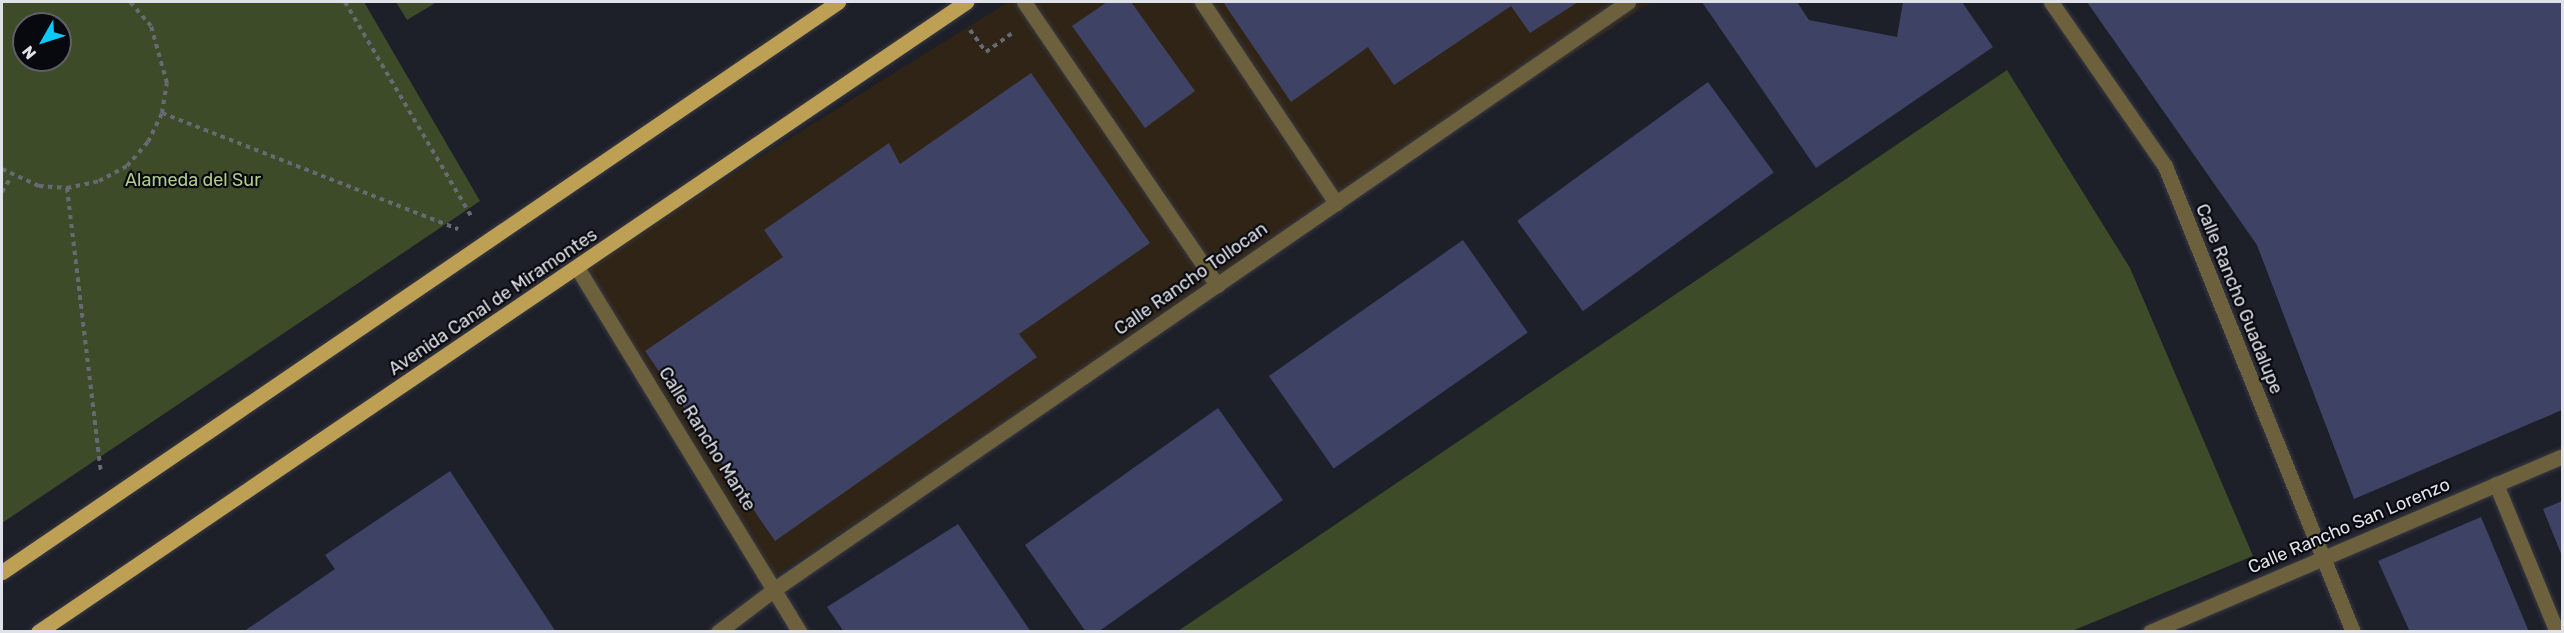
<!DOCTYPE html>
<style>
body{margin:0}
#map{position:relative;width:2564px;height:633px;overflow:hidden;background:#1d1f29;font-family:Rubik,sans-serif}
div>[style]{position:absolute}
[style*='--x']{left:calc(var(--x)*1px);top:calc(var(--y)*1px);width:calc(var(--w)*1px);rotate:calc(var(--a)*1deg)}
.commercial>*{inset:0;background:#302416}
.green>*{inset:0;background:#3d4b29}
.building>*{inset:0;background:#3e4366;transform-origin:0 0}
.path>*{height:4px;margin-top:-2px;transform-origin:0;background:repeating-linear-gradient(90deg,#686a73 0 4.5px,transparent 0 9px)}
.roads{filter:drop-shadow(0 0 2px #383a44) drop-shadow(0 0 2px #383a44)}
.lane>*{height:15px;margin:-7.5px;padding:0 7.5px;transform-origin:7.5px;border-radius:7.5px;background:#6d603c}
.street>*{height:15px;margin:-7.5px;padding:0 7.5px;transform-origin:7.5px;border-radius:7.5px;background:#6d603c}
.primary>*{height:15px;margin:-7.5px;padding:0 7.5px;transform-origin:7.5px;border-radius:7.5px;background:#bda053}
span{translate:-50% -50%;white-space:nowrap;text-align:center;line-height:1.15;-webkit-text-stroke:4.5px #08090e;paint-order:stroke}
.park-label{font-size:18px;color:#b0cc8c}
.street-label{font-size:18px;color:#e0e2e9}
.frame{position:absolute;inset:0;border:3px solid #e0e2e9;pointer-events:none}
.north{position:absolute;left:12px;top:12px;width:60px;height:60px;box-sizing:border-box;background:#08090e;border:2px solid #5e6066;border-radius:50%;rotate:231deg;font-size:16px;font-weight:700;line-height:24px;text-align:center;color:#e0e2e9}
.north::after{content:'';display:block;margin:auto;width:21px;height:27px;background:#0bcafa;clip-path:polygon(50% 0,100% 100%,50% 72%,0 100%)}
</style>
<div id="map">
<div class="commercial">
<i style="clip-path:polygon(1008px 2px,1652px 2px,767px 581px,577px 271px)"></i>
</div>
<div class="green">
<i style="clip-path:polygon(evenodd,2px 2px,364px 2px,480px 201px,2px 523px,2px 2px,24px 24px,60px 24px,60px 60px,24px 60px,24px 24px)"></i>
<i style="clip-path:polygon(396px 2px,437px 2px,407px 20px)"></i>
<i style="clip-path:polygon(2007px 70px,2130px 268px,2253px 556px,2072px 631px,1178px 631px)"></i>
</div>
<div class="building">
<i style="clip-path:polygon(1107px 2px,1131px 2px,1195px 91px,1145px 128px,1072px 26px)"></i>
<i style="clip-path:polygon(1223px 2px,1578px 2px,1530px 33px,1511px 6px,1394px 85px,1368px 47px,1291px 102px)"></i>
<i style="clip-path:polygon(1702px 2px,1797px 2px,1809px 20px,1897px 37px,1903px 2px,1962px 2px,1993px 47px,1816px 168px)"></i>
<i style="clip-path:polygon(2087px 2px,2562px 2px,2562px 410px,2354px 499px,2257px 245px)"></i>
<i style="clip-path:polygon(1031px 73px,1150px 243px,1019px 334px,1037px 357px,775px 541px,645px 351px,783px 257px,764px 230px,889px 143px,900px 164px)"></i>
<i style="left:1708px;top:82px;width:112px;height:236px;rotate:54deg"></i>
<i style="left:1463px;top:240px;width:113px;height:237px;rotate:55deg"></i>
<i style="clip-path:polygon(1218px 408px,1283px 500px,1098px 632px,1086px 632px,1025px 545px)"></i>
<i style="clip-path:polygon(450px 471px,556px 632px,243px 632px,335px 569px,325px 555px)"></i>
<i style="clip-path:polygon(2562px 501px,2562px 556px,2543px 509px)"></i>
<i style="clip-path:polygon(2481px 517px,2529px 632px,2410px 632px,2378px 561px)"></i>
<i style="clip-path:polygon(958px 524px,1031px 632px,844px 632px,827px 607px)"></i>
</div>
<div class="path">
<i style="--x:345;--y:2;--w:251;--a:59.5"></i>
<i style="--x:970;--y:30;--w:27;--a:54"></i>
<i style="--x:986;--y:52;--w:34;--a:-36"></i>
<i style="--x:162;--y:113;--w:318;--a:21.4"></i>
<i style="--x:2;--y:169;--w:41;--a:24.7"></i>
<i style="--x:39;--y:186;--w:28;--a:4"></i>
<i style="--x:67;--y:188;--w:33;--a:-12"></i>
<i style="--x:99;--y:181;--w:32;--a:-28"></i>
<i style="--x:127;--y:166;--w:32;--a:-49"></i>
<i style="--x:148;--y:142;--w:32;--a:-64"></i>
<i style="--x:162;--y:113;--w:30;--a:-81"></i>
<i style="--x:167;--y:83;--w:59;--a:-105.7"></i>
<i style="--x:151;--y:26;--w:32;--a:-131"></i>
<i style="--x:67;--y:188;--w:287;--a:83.2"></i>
<i style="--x:2;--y:192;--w:17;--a:-59"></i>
</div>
<div class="roads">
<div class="lane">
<i style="--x:1024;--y:2;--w:343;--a:55.7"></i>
<i style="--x:1202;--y:2;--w:242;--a:56.3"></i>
<i style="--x:2496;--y:484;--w:160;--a:67.6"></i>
<i style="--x:718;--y:632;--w:73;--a:-37.2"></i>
</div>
<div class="street">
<i style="--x:2051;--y:2;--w:200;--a:55.2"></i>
<i style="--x:2165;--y:166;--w:502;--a:68.03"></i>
<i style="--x:578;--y:269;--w:426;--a:58.6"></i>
<i style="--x:776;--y:588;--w:1034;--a:-34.52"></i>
<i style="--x:2150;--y:632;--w:448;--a:-23.1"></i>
</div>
<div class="primary">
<i style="--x:2;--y:572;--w:1012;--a:-34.29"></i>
<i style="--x:38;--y:632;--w:1122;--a:-34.17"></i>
</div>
</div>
<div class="park-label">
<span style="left:193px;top:180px">Alameda del Sur</span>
</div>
<div class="street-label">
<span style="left:1191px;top:279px;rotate:-35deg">Calle Rancho Tollocan</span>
<span style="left:2239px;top:299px;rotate:68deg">Calle Rancho Guadalupe</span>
<span style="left:493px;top:302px;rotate:-34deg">Avenida Canal de Miramontes</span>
<span style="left:707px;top:439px;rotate:58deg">Calle Rancho Mante</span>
<span style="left:2349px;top:526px;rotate:-23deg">Calle Rancho San Lorenzo</span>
</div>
<div class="frame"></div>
<div class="north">N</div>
</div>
